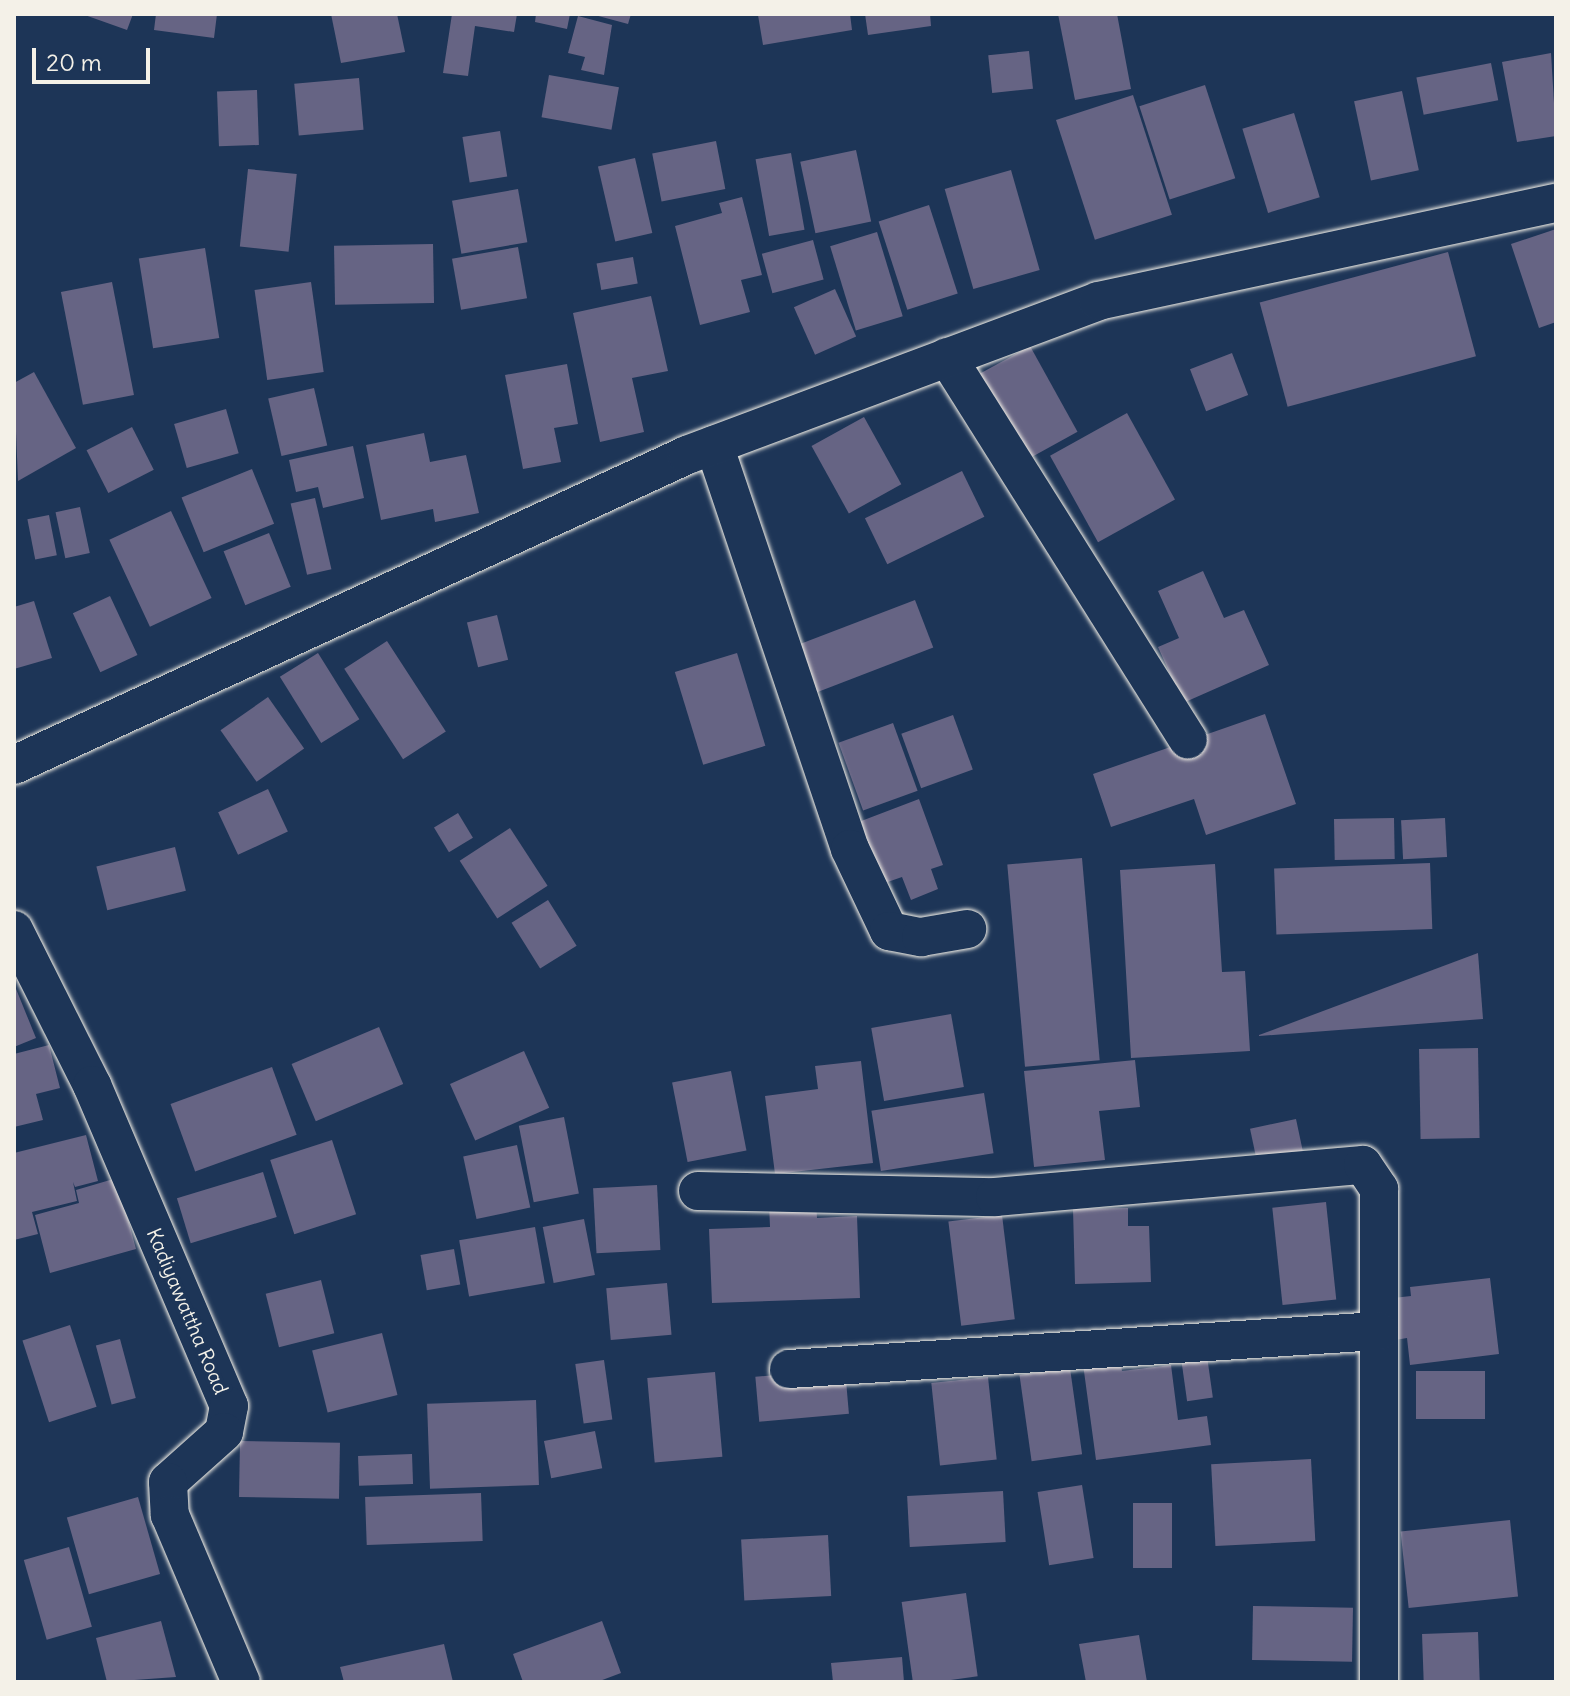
<!DOCTYPE html>
<style>
body{margin:0}
#map{position:relative;width:1570px;height:1696px;overflow:hidden;background:#1d3557;font-family:Delius,sans-serif}
div>[style]{position:absolute}
[style*='--x']{left:calc(var(--x)*1px);top:calc(var(--y)*1px);width:calc(var(--w)*1px);rotate:calc(var(--a)*1deg)}
.building>*{inset:0;background:#666484;transform-origin:0 0}
.roads{filter:drop-shadow(0 0 2px #f4f1e8) drop-shadow(0 0 2px #f4f1e8)}
.minor>*{height:38px;margin:-19px;padding:0 19px;transform-origin:19px;border-radius:19px;background:#1d3557}
span{translate:-50% -50%;white-space:nowrap;text-align:center;line-height:1.15;-webkit-text-stroke:7px #1d3557;paint-order:stroke}
.street-label{font-size:20px;color:#f4f1e8}
.frame{position:absolute;inset:0;border:16px solid #f4f1e8;pointer-events:none}
.scale{position:absolute;left:32px;top:48px;width:118px;height:36px;box-sizing:border-box;border:4px solid #f4f1e8;border-top:0;padding-left:10px;font-size:24px;line-height:28px;white-space:nowrap;color:#f4f1e8;-webkit-text-stroke:6px #1d3557;paint-order:stroke}
</style>
<div id="map">
<div class="building">
<i style="clip-path:polygon(82px 14px,133px 14px,127px 30px)"></i>
<i style="clip-path:polygon(156px 14px,217px 14px,214px 38px,154px 30px)"></i>
<i style="clip-path:polygon(331px 14px,397px 14px,405px 52px,341px 63px)"></i>
<i style="clip-path:polygon(452px 14px,517px 14px,514px 32px,475px 26px,468px 76px,443px 73px)"></i>
<i style="clip-path:polygon(536px 14px,570px 14px,567px 29px,535px 22px)"></i>
<i style="clip-path:polygon(591px 14px,631px 14px,628px 24px)"></i>
<i style="clip-path:polygon(850px 14px,852px 30px,763px 45px,758px 15px)"></i>
<i style="clip-path:polygon(865px 14px,930px 14px,931px 26px,868px 35px)"></i>
<i style="clip-path:polygon(1058px 14px,1117px 14px,1131px 89px,1075px 100px)"></i>
<i style="clip-path:polygon(578px 16px,612px 25px,604px 75px,581px 70px,585px 57px,568px 53px)"></i>
<i style="left:1029px;top:51px;width:38px;height:41px;rotate:84deg"></i>
<i style="clip-path:polygon(1551px 53px,1556px 136px,1517px 142px,1502px 62px)"></i>
<i style="left:1491px;top:63px;width:38px;height:76px;rotate:79deg"></i>
<i style="left:549px;top:75px;width:71px;height:43px;rotate:10deg"></i>
<i style="left:359px;top:78px;width:52px;height:65px;rotate:85deg"></i>
<i style="left:1205px;top:85px;width:98px;height:69px;rotate:72deg"></i>
<i style="left:257px;top:90px;width:55px;height:40px;rotate:88deg"></i>
<i style="left:1402px;top:91px;width:81px;height:49px;rotate:78deg"></i>
<i style="left:1133px;top:95px;width:126px;height:81px;rotate:72deg"></i>
<i style="left:1294px;top:113px;width:88px;height:54px;rotate:73deg"></i>
<i style="left:500px;top:131px;width:46px;height:38px;rotate:81deg"></i>
<i style="left:716px;top:141px;width:49px;height:65px;rotate:79deg"></i>
<i style="left:856px;top:150px;width:73px;height:57px;rotate:78deg"></i>
<i style="left:791px;top:153px;width:78px;height:36px;rotate:80deg"></i>
<i style="left:635px;top:158px;width:77px;height:38px;rotate:77deg"></i>
<i style="left:248px;top:169px;width:49px;height:78px;rotate:6deg"></i>
<i style="left:1011px;top:170px;width:104px;height:69px;rotate:74deg"></i>
<i style="left:518px;top:189px;width:54px;height:67px;rotate:80deg"></i>
<i style="clip-path:polygon(742px 197px,762px 275px,741px 280px,750px 312px,700px 325px,675px 226px,722px 213px,719px 203px)"></i>
<i style="left:929px;top:205px;width:93px;height:53px;rotate:72deg"></i>
<i style="clip-path:polygon(1556px 229px,1556px 322px,1539px 328px,1511px 244px)"></i>
<i style="left:877px;top:232px;width:88px;height:49px;rotate:73deg"></i>
<i style="left:813px;top:240px;width:41px;height:53px;rotate:75deg"></i>
<i style="left:433px;top:244px;width:59px;height:99px;rotate:89deg"></i>
<i style="left:518px;top:247px;width:52px;height:67px;rotate:80deg"></i>
<i style="left:205px;top:248px;width:91px;height:67px;rotate:81deg"></i>
<i style="left:1448px;top:252px;width:108px;height:195px;rotate:75deg"></i>
<i style="left:633px;top:257px;width:27px;height:37px;rotate:80deg"></i>
<i style="left:112px;top:282px;width:115px;height:52px;rotate:79deg"></i>
<i style="left:311px;top:282px;width:91px;height:57px;rotate:82deg"></i>
<i style="left:835px;top:289px;width:52px;height:45px;rotate:66deg"></i>
<i style="clip-path:polygon(651px 296px,668px 371px,632px 378px,644px 432px,600px 442px,573px 313px)"></i>
<i style="left:1030px;top:346px;width:98px;height:58px;rotate:61deg"></i>
<i style="left:1232px;top:353px;width:45px;height:45px;rotate:69deg"></i>
<i style="clip-path:polygon(567px 364px,578px 424px,554px 428px,561px 462px,523px 469px,505px 375px)"></i>
<i style="clip-path:polygon(34px 372px,76px 448px,18px 481px,14px 383px)"></i>
<i style="left:314px;top:388px;width:59px;height:47px;rotate:77deg"></i>
<i style="left:226px;top:409px;width:46px;height:54px;rotate:74deg"></i>
<i style="left:1127px;top:413px;width:99px;height:88px;rotate:61deg"></i>
<i style="left:864px;top:417px;width:77px;height:60px;rotate:61deg"></i>
<i style="left:132px;top:427px;width:48px;height:51px;rotate:63deg"></i>
<i style="clip-path:polygon(424px 433px,430px 462px,466px 455px,479px 513px,435px 522px,433px 509px,381px 520px,366px 445px)"></i>
<i style="clip-path:polygon(353px 446px,364px 498px,323px 508px,318px 487px,296px 492px,289px 460px)"></i>
<i style="left:252px;top:469px;width:59px;height:76px;rotate:68deg"></i>
<i style="left:962px;top:471px;width:51px;height:108px;rotate:64deg"></i>
<i style="left:315px;top:498px;width:73px;height:25px;rotate:77deg"></i>
<i style="left:80px;top:507px;width:47px;height:25px;rotate:78deg"></i>
<i style="left:171px;top:511px;width:96px;height:68px;rotate:65deg"></i>
<i style="left:49px;top:515px;width:41px;height:22px;rotate:79deg"></i>
<i style="left:269px;top:533px;width:58px;height:49px;rotate:68deg"></i>
<i style="clip-path:polygon(1203px 571px,1224px 618px,1244px 610px,1269px 665px,1183px 703px,1158px 647px,1179px 638px,1158px 591px)"></i>
<i style="left:110px;top:596px;width:65px;height:41px;rotate:65deg"></i>
<i style="left:915px;top:600px;width:51px;height:128px;rotate:69deg"></i>
<i style="clip-path:polygon(34px 601px,52px 658px,14px 669px,14px 607px)"></i>
<i style="left:497px;top:615px;width:46px;height:31px;rotate:76deg"></i>
<i style="left:387px;top:641px;width:108px;height:51px;rotate:57deg"></i>
<i style="left:318px;top:653px;width:78px;height:45px;rotate:58deg"></i>
<i style="left:737px;top:653px;width:97px;height:65px;rotate:73deg"></i>
<i style="left:268px;top:697px;width:63px;height:58px;rotate:55deg"></i>
<i style="clip-path:polygon(1265px 714px,1296px 804px,1206px 835px,1194px 799px,1111px 827px,1093px 774px)"></i>
<i style="left:953px;top:715px;width:58px;height:55px;rotate:70deg"></i>
<i style="left:893px;top:723px;width:72px;height:58px;rotate:70deg"></i>
<i style="left:268px;top:789px;width:47px;height:55px;rotate:65deg"></i>
<i style="clip-path:polygon(919px 799px,943px 865px,931px 869px,938px 889px,911px 900px,902px 877px,879px 885px,856px 823px)"></i>
<i style="left:458px;top:813px;width:29px;height:28px;rotate:59deg"></i>
<i style="left:1394px;top:818px;width:41px;height:60px;rotate:89deg"></i>
<i style="left:1445px;top:818px;width:39px;height:44px;rotate:87deg"></i>
<i style="left:510px;top:828px;width:69px;height:60px;rotate:57deg"></i>
<i style="left:175px;top:847px;width:45px;height:81px;rotate:76deg"></i>
<i style="left:1082px;top:858px;width:203px;height:75px;rotate:85deg"></i>
<i style="left:1430px;top:863px;width:66px;height:156px;rotate:88deg"></i>
<i style="clip-path:polygon(1215px 864px,1222px 972px,1245px 971px,1250px 1051px,1131px 1058px,1120px 870px)"></i>
<i style="left:548px;top:900px;width:54px;height:43px;rotate:58deg"></i>
<i style="clip-path:polygon(1478px 953px,1483px 1019px,1259px 1036px,1259px 1035px)"></i>
<i style="clip-path:polygon(14px 984px,36px 1038px,14px 1047px)"></i>
<i style="left:951px;top:1014px;width:74px;height:81px;rotate:80deg"></i>
<i style="left:379px;top:1027px;width:62px;height:95px;rotate:67deg"></i>
<i style="clip-path:polygon(49px 1045px,60px 1088px,36px 1094px,43px 1120px,14px 1127px,14px 1054px)"></i>
<i style="left:1478px;top:1048px;width:90px;height:59px;rotate:89deg"></i>
<i style="left:524px;top:1051px;width:62px;height:81px;rotate:66deg"></i>
<i style="clip-path:polygon(1135px 1060px,1140px 1107px,1099px 1111px,1105px 1160px,1034px 1167px,1024px 1071px)"></i>
<i style="clip-path:polygon(861px 1061px,873px 1163px,775px 1174px,765px 1096px,818px 1089px,815px 1066px)"></i>
<i style="left:272px;top:1067px;width:72px;height:108px;rotate:70deg"></i>
<i style="left:731px;top:1071px;width:81px;height:60px;rotate:79deg"></i>
<i style="left:984px;top:1093px;width:61px;height:114px;rotate:81deg"></i>
<i style="left:564px;top:1117px;width:78px;height:46px;rotate:79deg"></i>
<i style="left:1296px;top:1119px;width:35px;height:47px;rotate:78deg"></i>
<i style="clip-path:polygon(86px 1135px,98px 1181px,75px 1187px,73px 1182px,77px 1201px,32px 1212px,38px 1234px,14px 1240px,14px 1153px)"></i>
<i style="left:332px;top:1140px;width:78px;height:65px;rotate:72deg"></i>
<i style="left:517px;top:1145px;width:64px;height:55px;rotate:78deg"></i>
<i style="left:263px;top:1172px;width:47px;height:90px;rotate:73deg"></i>
<i style="clip-path:polygon(117px 1178px,136px 1249px,50px 1273px,35px 1215px,79px 1203px,76px 1190px)"></i>
<i style="left:657px;top:1185px;width:65px;height:64px;rotate:87deg"></i>
<i style="left:1326px;top:1202px;width:98px;height:54px;rotate:84deg"></i>
<i style="clip-path:polygon(816px 1203px,817px 1218px,857px 1216px,860px 1298px,712px 1303px,709px 1229px,770px 1227px,769px 1204px)"></i>
<i style="clip-path:polygon(1128px 1208px,1128px 1226px,1149px 1226px,1151px 1282px,1075px 1284px,1073px 1209px)"></i>
<i style="left:1002px;top:1215px;width:105px;height:54px;rotate:83deg"></i>
<i style="left:584px;top:1219px;width:57px;height:42px;rotate:79deg"></i>
<i style="left:535px;top:1227px;width:57px;height:77px;rotate:80deg"></i>
<i style="left:454px;top:1249px;width:36px;height:34px;rotate:80deg"></i>
<i style="clip-path:polygon(1490px 1278px,1499px 1354px,1410px 1365px,1407px 1338px,1389px 1341px,1384px 1299px,1411px 1296px,1410px 1287px)"></i>
<i style="left:321px;top:1280px;width:55px;height:57px;rotate:76deg"></i>
<i style="left:667px;top:1283px;width:52px;height:61px;rotate:85deg"></i>
<i style="left:70px;top:1325px;width:86px;height:50px;rotate:72deg"></i>
<i style="left:382px;top:1333px;width:64px;height:72px;rotate:76deg"></i>
<i style="left:120px;top:1339px;width:61px;height:25px;rotate:75deg"></i>
<i style="left:1207px;top:1356px;width:42px;height:26px;rotate:82deg"></i>
<i style="clip-path:polygon(1120px 1359px,1122px 1371px,1171px 1365px,1178px 1420px,1207px 1416px,1211px 1445px,1096px 1460px,1083px 1364px)"></i>
<i style="left:604px;top:1360px;width:60px;height:29px;rotate:82deg"></i>
<i style="left:1070px;top:1368px;width:87px;height:51px;rotate:82deg"></i>
<i style="left:845px;top:1369px;width:45px;height:90px;rotate:85deg"></i>
<i style="left:1416px;top:1371px;width:69px;height:48px"></i>
<i style="left:715px;top:1372px;width:85px;height:68px;rotate:85deg"></i>
<i style="left:988px;top:1377px;width:83px;height:57px;rotate:84deg"></i>
<i style="left:536px;top:1400px;width:85px;height:109px;rotate:88deg"></i>
<i style="left:595px;top:1431px;width:38px;height:52px;rotate:79deg"></i>
<i style="left:240px;top:1441px;width:100px;height:56px;rotate:1deg"></i>
<i style="left:412px;top:1454px;width:30px;height:54px;rotate:88deg"></i>
<i style="left:1311px;top:1459px;width:82px;height:100px;rotate:87deg"></i>
<i style="left:1082px;top:1485px;width:74px;height:45px;rotate:81deg"></i>
<i style="left:1003px;top:1491px;width:51px;height:96px;rotate:87deg"></i>
<i style="left:481px;top:1493px;width:48px;height:116px;rotate:88deg"></i>
<i style="left:138px;top:1497px;width:80px;height:74px;rotate:74deg"></i>
<i style="left:1133px;top:1503px;width:39px;height:65px"></i>
<i style="left:1510px;top:1520px;width:77px;height:110px;rotate:84deg"></i>
<i style="left:828px;top:1535px;width:61px;height:87px;rotate:87deg"></i>
<i style="left:69px;top:1547px;width:83px;height:47px;rotate:74deg"></i>
<i style="left:966px;top:1593px;width:84px;height:65px;rotate:82deg"></i>
<i style="left:1253px;top:1606px;width:100px;height:54px;rotate:1deg"></i>
<i style="clip-path:polygon(161px 1621px,176px 1677px,107px 1682px,96px 1638px)"></i>
<i style="clip-path:polygon(602px 1621px,621px 1673px,597px 1682px,523px 1682px,513px 1654px)"></i>
<i style="left:1478px;top:1632px;width:50px;height:56px;rotate:88deg"></i>
<i style="clip-path:polygon(1139px 1635px,1147px 1682px,1086px 1682px,1079px 1644px)"></i>
<i style="clip-path:polygon(444px 1644px,453px 1682px,344px 1682px,340px 1667px)"></i>
<i style="clip-path:polygon(902px 1657px,904px 1682px,833px 1682px,831px 1663px)"></i>
</div>
<div class="roads">
<div class="minor">
<i style="--x:947;--y:357;--w:452;--a:57.8"></i>
<i style="--x:714;--y:445;--w:426;--a:71.4"></i>
<i style="--x:850;--y:849;--w:91;--a:64.6"></i>
<i style="--x:889;--y:931;--w:33;--a:11"></i>
<i style="--x:921;--y:937;--w:47;--a:-9.9"></i>
<i style="--x:14;--y:765;--w:741;--a:-24.73"></i>
<i style="--x:687;--y:455;--w:439;--a:-20.5"></i>
<i style="--x:1098;--y:301;--w:468;--a:-12.1"></i>
<i style="--x:14;--y:930;--w:174;--a:63.3"></i>
<i style="--x:92;--y:1085;--w:349;--a:66.9"></i>
<i style="--x:229;--y:1406;--w:26;--a:101"></i>
<i style="--x:224;--y:1432;--w:75;--a:138.2"></i>
<i style="--x:168;--y:1482;--w:33;--a:87"></i>
<i style="--x:170;--y:1515;--w:181;--a:67"></i>
<i style="--x:698;--y:1191;--w:297;--a:1.2"></i>
<i style="--x:995;--y:1197;--w:369;--a:-5"></i>
<i style="--x:1363;--y:1165;--w:29;--a:56"></i>
<i style="--x:1379;--y:1189;--w:493;--a:90"></i>
<i style="--x:789;--y:1369;--w:591;--a:-3.69"></i>
</div>
</div>
<div class="street-label">
<span style="left:188px;top:1311px;rotate:67deg">Kadiyawattha Road</span>
</div>
<div class="frame"></div>
<div class="scale">20 m</div>
</div>
